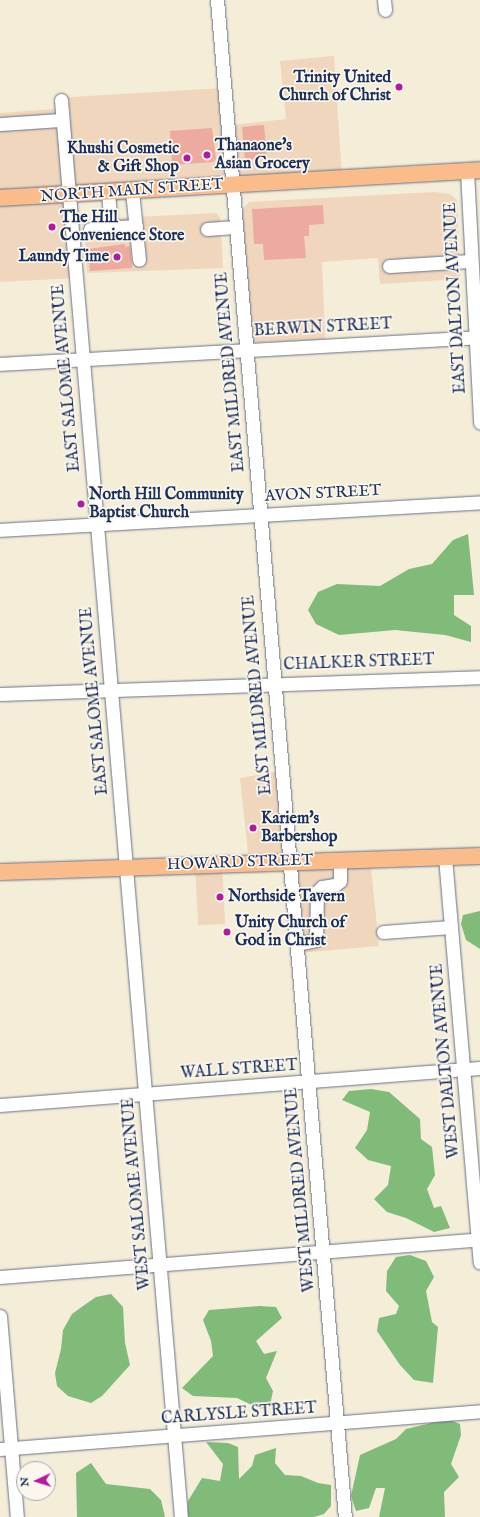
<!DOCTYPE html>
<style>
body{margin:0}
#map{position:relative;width:480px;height:1517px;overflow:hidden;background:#f4edd8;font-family:"IM FELL English",serif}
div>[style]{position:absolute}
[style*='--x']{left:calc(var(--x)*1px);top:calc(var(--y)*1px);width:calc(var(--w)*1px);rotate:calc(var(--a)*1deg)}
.built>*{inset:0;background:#efd6bc;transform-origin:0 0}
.forest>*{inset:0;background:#80bb79}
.building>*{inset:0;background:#edaa9f;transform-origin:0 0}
.roads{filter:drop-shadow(0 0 1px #677289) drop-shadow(0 0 1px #677289)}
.minor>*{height:13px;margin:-6.5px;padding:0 6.5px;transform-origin:6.5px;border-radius:6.5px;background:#fff}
.major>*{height:16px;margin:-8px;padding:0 8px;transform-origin:8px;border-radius:8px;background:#fabc8b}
.dots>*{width:11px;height:11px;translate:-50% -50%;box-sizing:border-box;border:2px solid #fbf7ec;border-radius:50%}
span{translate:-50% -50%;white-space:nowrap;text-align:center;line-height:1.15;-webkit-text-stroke:3.5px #fbf7ec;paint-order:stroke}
.poi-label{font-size:16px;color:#1b2f5e;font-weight:700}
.right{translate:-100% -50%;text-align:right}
.left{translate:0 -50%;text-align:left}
.street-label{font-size:16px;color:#1b2f5e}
.north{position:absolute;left:16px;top:1461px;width:40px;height:40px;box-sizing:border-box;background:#fbf7ec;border:1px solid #a1a7b3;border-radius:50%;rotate:266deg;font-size:11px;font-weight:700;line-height:16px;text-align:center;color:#1b2f5e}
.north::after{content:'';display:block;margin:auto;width:14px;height:18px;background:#b5179e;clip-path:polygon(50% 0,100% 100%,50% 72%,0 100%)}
</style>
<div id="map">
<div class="built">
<i style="clip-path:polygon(334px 56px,342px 178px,68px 195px,76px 278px,0 282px,0 113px,55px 109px,55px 98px,223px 88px,226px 126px,286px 119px,280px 61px)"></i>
<i style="clip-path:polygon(434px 192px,450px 194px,457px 200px,460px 279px,380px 284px,378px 258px,322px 262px,325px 339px,265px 342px,254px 342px,250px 339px,239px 213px,249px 202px)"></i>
<i style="clip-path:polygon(216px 213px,220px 218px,223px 268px,87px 273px,84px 224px,99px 219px)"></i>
<i style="clip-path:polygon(282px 771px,291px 861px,370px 858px,379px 946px,298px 953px,291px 861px,249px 862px,240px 778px)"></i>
<i style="left:222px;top:864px;width:60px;height:27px;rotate:87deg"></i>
</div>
<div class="forest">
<i style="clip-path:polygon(468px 534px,474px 595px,454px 595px,454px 615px,471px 626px,471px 642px,445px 635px,395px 630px,339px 635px,316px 624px,308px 610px,318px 592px,337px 584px,380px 586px,409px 569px,432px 564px,453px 540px)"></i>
<i style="clip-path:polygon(480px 911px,480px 949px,466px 940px,461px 924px,463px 915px)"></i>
<i style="clip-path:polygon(371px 1089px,389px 1092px,420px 1119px,421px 1139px,432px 1147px,435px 1175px,427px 1189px,434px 1208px,441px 1206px,450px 1228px,434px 1232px,406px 1218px,387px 1212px,374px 1199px,388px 1185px,391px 1166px,368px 1160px,355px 1148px,367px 1130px,370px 1112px,342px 1100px,349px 1091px)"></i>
<i style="clip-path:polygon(410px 1255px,426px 1261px,434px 1277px,426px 1291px,432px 1322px,438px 1327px,433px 1383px,414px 1380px,400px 1365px,377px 1331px,379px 1318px,396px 1314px,399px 1306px,386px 1291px,387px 1271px,396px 1257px)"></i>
<i style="clip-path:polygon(111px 1294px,123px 1307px,125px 1343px,130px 1365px,102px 1396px,91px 1403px,68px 1396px,57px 1386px,55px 1373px,61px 1349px,63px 1330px,72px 1314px,83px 1306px,96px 1297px)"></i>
<i style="clip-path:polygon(259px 1306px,276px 1307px,282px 1318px,256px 1341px,264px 1354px,277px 1351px,266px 1378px,273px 1391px,270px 1405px,260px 1409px,237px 1398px,193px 1396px,182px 1388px,213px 1356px,211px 1341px,203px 1320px,209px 1310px)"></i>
<i style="clip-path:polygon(448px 1419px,460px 1424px,461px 1435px,451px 1464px,459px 1477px,444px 1492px,445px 1517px,379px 1517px,385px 1488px,376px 1488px,369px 1508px,356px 1511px,351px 1496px,360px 1455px,396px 1439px,406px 1429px)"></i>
<i style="clip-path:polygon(206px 1442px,228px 1443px,238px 1447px,239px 1479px,252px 1466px,255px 1455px,276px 1448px,275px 1463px,285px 1475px,301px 1476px,318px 1483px,331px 1485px,331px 1506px,324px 1514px,314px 1517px,187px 1517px,188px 1501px,202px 1478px,220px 1481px,223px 1464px)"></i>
<i style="clip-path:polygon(91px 1463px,106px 1484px,150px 1489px,161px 1500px,165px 1517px,77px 1517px,76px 1473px)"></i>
</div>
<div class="building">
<i style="left:264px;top:125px;width:33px;height:22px;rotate:85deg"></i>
<i style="clip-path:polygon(212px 128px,216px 159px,213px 162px,172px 165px,170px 131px)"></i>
<i style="clip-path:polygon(323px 205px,324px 224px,309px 225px,309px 236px,304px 236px,306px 258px,264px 260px,263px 244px,254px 244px,252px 209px)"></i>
<i style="clip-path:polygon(125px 244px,125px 247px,130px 246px,132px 268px,90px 271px,88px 249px)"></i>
</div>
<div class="roads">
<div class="minor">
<i style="--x:217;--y:0;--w:1522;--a:85.18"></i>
<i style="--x:384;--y:0;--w:10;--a:84"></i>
<i style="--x:61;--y:100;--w:1422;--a:85.16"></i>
<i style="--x:0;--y:124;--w:61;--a:-3.8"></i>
<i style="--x:467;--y:171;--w:252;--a:87"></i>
<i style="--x:132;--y:191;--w:69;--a:84.2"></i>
<i style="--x:108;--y:193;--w:35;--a:85"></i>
<i style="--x:90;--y:229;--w:46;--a:-3.7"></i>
<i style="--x:207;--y:229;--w:28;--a:-4"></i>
<i style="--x:389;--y:266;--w:82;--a:-3.5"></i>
<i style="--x:0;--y:364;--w:481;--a:-3.2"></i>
<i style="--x:0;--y:530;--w:481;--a:-3.3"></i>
<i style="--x:0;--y:694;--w:480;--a:-2"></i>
<i style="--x:445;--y:857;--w:407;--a:85.1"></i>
<i style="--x:383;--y:932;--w:68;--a:-4.2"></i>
<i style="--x:297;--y:944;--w:19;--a:-12"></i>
<i style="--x:316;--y:940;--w:48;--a:-88.8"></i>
<i style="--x:317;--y:892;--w:7;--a:-45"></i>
<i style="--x:322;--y:887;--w:13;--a:-9"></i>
<i style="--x:335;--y:885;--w:6;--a:-39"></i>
<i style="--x:340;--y:881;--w:22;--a:-90"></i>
<i style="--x:0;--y:1105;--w:481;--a:-4.4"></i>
<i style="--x:0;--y:1277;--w:482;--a:-4.5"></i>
<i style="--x:0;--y:1316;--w:202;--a:85.2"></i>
<i style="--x:0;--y:1449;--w:482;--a:-4.5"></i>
</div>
<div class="major">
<i style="--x:0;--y:198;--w:481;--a:-3.3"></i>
<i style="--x:0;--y:872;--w:480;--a:-1.9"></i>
</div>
</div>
<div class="dots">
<i style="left:399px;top:87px;background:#b5179e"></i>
<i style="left:207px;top:155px;background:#b5179e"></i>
<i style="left:187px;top:158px;background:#b5179e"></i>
<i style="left:52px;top:227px;background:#b5179e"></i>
<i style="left:117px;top:257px;background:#b5179e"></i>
<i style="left:81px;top:504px;background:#b5179e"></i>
<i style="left:253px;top:828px;background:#b5179e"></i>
<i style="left:220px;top:897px;background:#b5179e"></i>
<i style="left:227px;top:932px;background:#b5179e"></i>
</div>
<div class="poi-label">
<span class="right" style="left:391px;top:87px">Trinity United<br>Church of Christ</span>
<span class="left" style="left:215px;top:155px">Thanaone's<br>Asian Grocery</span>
<span class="right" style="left:179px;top:158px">Khushi Cosmetic<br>&amp; Gift Shop</span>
<span class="left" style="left:60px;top:227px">The Hill<br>Convenience Store</span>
<span class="right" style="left:109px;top:257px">Laundy Time</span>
<span class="left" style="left:89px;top:504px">North Hill Community<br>Baptist Church</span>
<span class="left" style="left:261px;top:828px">Kariem's<br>Barbershop</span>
<span class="left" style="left:228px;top:897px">Northside Tavern</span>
<span class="left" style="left:235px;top:932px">Unity Church of<br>God in Christ</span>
</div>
<div class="street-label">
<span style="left:132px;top:191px;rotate:-4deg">NORTH MAIN STREET</span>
<span style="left:456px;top:298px;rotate:-93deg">EAST DALTON AVENUE</span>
<span style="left:323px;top:328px;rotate:-3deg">BERWIN STREET</span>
<span style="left:231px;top:372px;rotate:-95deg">EAST MILDRED AVENUE</span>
<span style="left:67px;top:378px;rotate:-95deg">EAST SALOME AVENUE</span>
<span style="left:323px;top:494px;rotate:-3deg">AVON STREET</span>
<span style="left:359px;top:663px;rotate:-2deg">CHALKER STREET</span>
<span style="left:258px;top:695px;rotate:-95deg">EAST MILDRED AVENUE</span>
<span style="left:95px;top:701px;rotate:-95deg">EAST SALOME AVENUE</span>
<span style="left:240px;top:863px;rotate:-2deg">HOWARD STREET</span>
<span style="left:446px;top:1061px;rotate:-95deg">WEST DALTON AVENUE</span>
<span style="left:239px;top:1070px;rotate:-4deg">WALL STREET</span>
<span style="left:301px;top:1190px;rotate:-95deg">WEST MILDRED AVENUE</span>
<span style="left:137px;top:1194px;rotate:-95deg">WEST SALOME AVENUE</span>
<span style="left:239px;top:1414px;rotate:-4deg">CARLYSLE STREET</span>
</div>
<div class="north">N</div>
</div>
